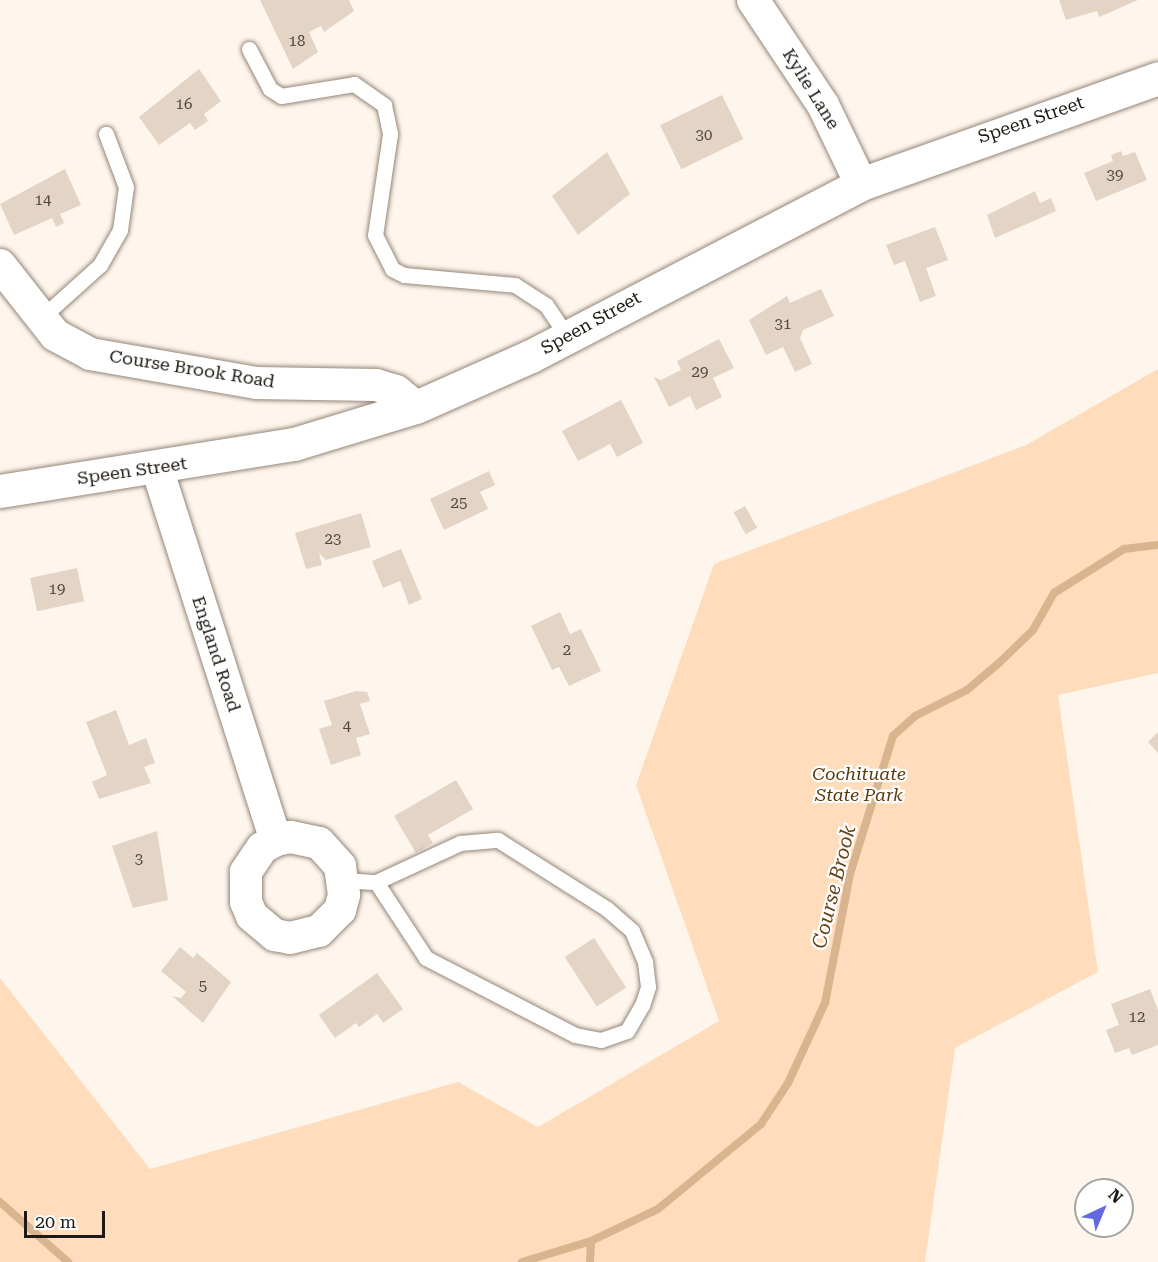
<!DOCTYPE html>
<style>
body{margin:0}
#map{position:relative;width:1158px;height:1262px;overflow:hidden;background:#fef5ec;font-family:"Roboto Serif",serif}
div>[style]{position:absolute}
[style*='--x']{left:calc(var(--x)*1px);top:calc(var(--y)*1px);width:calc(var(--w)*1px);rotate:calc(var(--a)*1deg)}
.green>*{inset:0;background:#ffddbc}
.stream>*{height:8px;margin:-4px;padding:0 4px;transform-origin:4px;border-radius:4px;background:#d8b48f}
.building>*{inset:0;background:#e3d4c6;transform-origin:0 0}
.roads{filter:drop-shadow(0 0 2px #948679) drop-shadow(0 0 2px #948679)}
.service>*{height:15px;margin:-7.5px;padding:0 7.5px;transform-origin:7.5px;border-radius:7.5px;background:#fff}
.minor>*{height:32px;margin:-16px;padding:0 16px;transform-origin:16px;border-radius:16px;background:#fff}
.tertiary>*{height:33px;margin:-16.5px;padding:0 16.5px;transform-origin:16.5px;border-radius:16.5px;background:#fff}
span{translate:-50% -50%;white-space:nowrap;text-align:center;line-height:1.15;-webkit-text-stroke:4.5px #fff;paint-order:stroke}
.number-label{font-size:15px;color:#4f4840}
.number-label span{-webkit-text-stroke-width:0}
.street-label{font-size:18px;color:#1e1914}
.park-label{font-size:18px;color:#5c390c;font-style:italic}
.water-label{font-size:20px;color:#684319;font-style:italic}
.north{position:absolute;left:1074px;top:1178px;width:60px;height:60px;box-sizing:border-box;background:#fff;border:2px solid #a5a3a1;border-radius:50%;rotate:44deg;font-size:16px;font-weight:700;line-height:24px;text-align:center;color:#1e1914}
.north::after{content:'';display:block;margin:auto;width:21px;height:27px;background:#6269e1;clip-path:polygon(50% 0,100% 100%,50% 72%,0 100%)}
.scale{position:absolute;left:24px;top:1211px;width:81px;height:27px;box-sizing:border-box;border:3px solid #1e1914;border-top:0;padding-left:8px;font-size:18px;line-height:21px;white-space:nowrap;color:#1e1914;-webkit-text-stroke:4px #fff;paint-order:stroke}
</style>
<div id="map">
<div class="green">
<i style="clip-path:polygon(1158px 369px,1158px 673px,1058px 695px,1098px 972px,955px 1048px,925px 1262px,0 1262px,0 978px,150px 1169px,458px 1082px,538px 1127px,719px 1021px,636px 785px,714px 564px,1026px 445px)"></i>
</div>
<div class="stream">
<i style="--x:0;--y:1202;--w:91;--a:41.4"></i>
<i style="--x:522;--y:1262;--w:72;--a:-16.9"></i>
<i style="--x:591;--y:1241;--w:74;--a:-25.5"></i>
<i style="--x:658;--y:1209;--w:134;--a:-39.5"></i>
<i style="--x:761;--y:1124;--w:49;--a:-56.6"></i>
<i style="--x:788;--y:1083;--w:88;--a:-65.2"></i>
<i style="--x:825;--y:1003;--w:131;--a:-79"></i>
<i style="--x:850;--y:874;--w:145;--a:-72.7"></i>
<i style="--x:893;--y:736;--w:30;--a:-42"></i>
<i style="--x:915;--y:716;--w:58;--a:-26.6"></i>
<i style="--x:967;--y:690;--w:42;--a:-40.2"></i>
<i style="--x:999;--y:663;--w:47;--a:-44.1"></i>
<i style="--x:1033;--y:630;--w:43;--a:-60.4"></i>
<i style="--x:1054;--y:593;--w:83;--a:-32.2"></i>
<i style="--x:1124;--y:549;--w:34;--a:-7"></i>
<i style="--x:590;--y:1262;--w:21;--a:-87"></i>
</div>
<div class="building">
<i style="clip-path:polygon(260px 0,349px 0,354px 11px,324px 32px,321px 26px,309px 32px,318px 52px,293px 69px)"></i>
<i style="clip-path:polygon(1059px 0,1138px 0,1099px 17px,1097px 11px,1066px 20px)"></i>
<i style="clip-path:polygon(199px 69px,221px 101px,204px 114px,208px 121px,195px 130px,190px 123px,159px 145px,139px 117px)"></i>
<i style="left:722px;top:95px;width:49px;height:69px;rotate:64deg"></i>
<i style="clip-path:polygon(1121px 151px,1123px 156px,1135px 152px,1147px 180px,1096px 201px,1084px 173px,1113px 161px,1111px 155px)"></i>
<i style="clip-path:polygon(607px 152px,630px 194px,578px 235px,552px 196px)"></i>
<i style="clip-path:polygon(65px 169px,81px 205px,60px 214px,64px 223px,56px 227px,52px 218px,14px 235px,0 204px)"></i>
<i style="clip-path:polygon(1035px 191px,1040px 203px,1051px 198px,1056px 211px,995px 238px,987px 215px)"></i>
<i style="clip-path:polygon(935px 227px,948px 260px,926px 268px,936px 296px,920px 302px,905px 261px,894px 265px,886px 245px)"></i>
<i style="clip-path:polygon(821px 289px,834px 316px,803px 330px,800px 338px,812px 364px,795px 372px,783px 347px,766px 355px,749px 320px,787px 296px,790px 303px)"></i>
<i style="clip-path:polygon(719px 339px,734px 368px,713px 378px,722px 397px,696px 410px,690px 396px,669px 407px,654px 377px,661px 380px,681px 370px,677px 361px)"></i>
<i style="clip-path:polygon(621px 400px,643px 443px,617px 457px,610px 444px,578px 461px,562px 431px)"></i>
<i style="clip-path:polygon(489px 471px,495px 485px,480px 492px,488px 509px,444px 530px,430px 499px)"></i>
<i style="left:745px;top:506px;width:25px;height:13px;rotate:61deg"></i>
<i style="clip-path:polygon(361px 513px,371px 547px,326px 560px,319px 553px,322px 565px,306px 569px,295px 533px)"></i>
<i style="clip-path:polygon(401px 549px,422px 599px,409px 605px,400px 581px,383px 588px,372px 561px)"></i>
<i style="left:77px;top:568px;width:34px;height:48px;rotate:78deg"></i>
<i style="clip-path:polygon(560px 612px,570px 634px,581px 629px,601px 671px,569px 686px,559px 667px,552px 670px,531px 626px)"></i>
<i style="clip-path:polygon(356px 691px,367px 692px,370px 701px,360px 704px,370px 734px,356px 738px,361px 755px,331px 765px,319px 729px,332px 725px,324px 701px)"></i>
<i style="clip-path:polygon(116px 710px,129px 745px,146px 738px,155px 763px,144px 767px,151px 783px,99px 799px,92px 782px,107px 775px,86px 722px)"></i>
<i style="clip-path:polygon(1158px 732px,1158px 753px,1148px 742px)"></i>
<i style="clip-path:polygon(456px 780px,473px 809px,428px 835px,433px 843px,416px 853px,394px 816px)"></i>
<i style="clip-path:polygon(157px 831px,168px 900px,133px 908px,112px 846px)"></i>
<i style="left:594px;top:938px;width:59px;height:35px;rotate:57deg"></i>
<i style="clip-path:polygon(180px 947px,193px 958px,197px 953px,231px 982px,203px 1023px,172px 996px,181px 998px,186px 992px,161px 971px)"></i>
<i style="clip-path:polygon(377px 973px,403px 1009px,383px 1023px,377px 1014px,359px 1027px,356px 1023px,335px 1038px,319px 1015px)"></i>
<i style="clip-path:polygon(1150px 989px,1158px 1010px,1158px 1045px,1132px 1055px,1129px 1048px,1115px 1053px,1106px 1030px,1119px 1025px,1111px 1004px)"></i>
</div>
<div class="roads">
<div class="service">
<i style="--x:249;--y:49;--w:45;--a:62.3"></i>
<i style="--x:270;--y:89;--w:13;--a:32"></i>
<i style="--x:281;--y:96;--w:74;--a:-9.3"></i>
<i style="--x:354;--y:84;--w:37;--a:35"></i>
<i style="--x:384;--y:105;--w:30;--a:78"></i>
<i style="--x:390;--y:134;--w:102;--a:98.4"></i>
<i style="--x:375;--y:235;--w:38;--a:63"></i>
<i style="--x:392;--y:269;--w:13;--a:27"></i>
<i style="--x:404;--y:275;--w:111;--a:5.1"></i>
<i style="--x:515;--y:285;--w:37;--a:33"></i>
<i style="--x:546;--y:305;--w:37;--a:56"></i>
<i style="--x:40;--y:319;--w:81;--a:-42"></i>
<i style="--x:100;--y:265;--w:40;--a:-60.3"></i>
<i style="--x:120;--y:230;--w:43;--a:-82.1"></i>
<i style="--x:126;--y:187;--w:57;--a:-110.7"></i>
<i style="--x:344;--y:880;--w:32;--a:4"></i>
<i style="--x:376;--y:882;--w:93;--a:-24.9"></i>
<i style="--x:460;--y:843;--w:38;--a:-5"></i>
<i style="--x:498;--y:840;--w:129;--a:32.3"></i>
<i style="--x:607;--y:909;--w:33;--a:41"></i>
<i style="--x:632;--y:931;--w:34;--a:67"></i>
<i style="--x:645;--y:962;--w:25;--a:83"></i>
<i style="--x:648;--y:987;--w:19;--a:108"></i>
<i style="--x:642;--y:1005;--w:30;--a:120"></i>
<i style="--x:627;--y:1031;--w:28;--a:161"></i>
<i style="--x:601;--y:1040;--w:26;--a:-169"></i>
<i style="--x:575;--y:1035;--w:168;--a:-152.7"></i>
<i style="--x:426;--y:958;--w:91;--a:-123.3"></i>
</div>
<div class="minor">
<i style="--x:753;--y:0;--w:126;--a:56.3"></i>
<i style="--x:823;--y:105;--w:88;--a:64.3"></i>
<i style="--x:0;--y:265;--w:89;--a:51.8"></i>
<i style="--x:55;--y:335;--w:40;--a:28"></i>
<i style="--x:90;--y:354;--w:169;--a:9.9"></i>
<i style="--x:256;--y:383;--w:120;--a:1"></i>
<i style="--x:376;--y:385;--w:21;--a:17"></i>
<i style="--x:396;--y:391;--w:26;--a:39"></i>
<i style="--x:157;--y:468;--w:391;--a:72.3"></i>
<i style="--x:276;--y:840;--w:16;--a:150"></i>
<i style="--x:262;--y:848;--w:29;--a:124"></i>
<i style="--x:246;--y:872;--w:30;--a:90"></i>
<i style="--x:246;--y:902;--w:15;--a:67"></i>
<i style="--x:252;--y:916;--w:30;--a:40"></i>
<i style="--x:275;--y:935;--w:15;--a:11"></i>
<i style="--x:290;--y:938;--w:30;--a:-14"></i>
<i style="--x:319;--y:931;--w:30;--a:-45"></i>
<i style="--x:340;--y:910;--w:16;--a:-75"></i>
<i style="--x:344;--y:895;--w:29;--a:-98"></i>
<i style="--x:340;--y:866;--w:31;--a:-132"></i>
<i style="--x:319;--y:843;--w:30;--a:-168"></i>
<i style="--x:290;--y:837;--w:14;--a:168"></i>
</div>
<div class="tertiary">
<i style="--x:0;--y:491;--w:298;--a:-9.1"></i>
<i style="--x:294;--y:444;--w:127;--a:-16.9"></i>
<i style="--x:416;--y:407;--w:126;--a:-23.9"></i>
<i style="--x:531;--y:356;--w:372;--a:-27.5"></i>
<i style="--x:861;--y:184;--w:315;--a:-19.6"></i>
</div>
</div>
<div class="number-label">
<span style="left:297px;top:42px">18</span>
<span style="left:184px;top:105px">16</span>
<span style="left:704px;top:136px">30</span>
<span style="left:1115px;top:176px">39</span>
<span style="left:43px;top:201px">14</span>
<span style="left:783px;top:325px">31</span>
<span style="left:700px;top:373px">29</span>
<span style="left:459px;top:504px">25</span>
<span style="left:333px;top:540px">23</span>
<span style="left:57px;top:590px">19</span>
<span style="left:567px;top:651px">2</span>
<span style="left:347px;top:727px">4</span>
<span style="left:139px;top:860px">3</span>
<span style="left:203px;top:987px">5</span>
<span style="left:1137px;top:1018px">12</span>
</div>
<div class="street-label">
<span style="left:811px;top:89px;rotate:58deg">Kylie Lane</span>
<span style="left:1031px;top:120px;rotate:-19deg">Speen Street</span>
<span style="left:591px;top:323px;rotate:-29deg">Speen Street</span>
<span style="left:192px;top:369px;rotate:9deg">Course Brook Road</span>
<span style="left:132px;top:471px;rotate:-8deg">Speen Street</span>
<span style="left:216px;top:654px;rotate:72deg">England Road</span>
</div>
<div class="park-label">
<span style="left:859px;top:785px">Cochituate<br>State Park</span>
</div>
<div class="water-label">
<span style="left:834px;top:887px;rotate:-76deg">Course Brook</span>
</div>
<div class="north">N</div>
<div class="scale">20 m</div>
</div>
